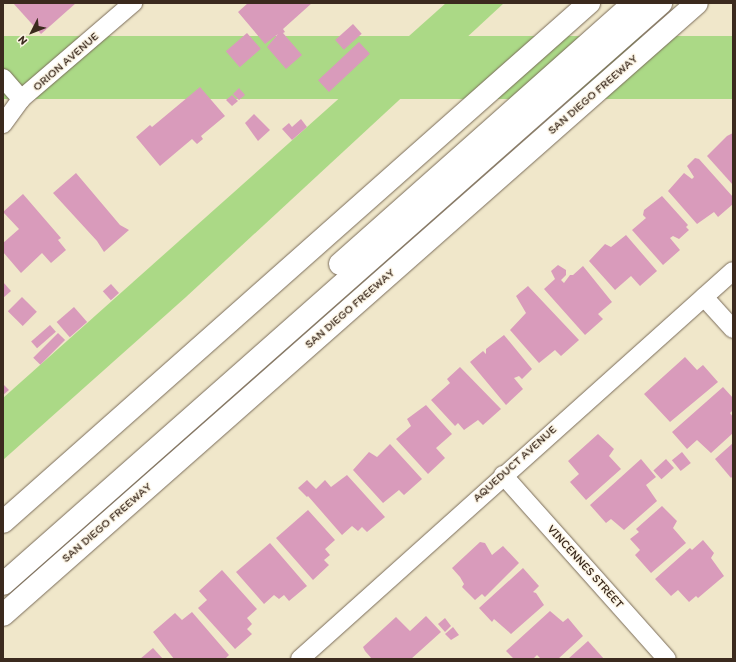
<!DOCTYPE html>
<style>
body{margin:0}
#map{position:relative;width:736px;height:662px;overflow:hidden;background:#f0e7ca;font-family:Itim,sans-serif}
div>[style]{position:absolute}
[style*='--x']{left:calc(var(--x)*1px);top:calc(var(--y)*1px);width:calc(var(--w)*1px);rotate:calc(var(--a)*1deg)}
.green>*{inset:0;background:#abd986;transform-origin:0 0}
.building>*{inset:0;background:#d99bbb;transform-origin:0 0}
.roads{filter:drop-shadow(0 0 1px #7a6c5a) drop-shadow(0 0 1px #7a6c5a)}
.street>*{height:18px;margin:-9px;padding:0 9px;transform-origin:9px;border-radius:9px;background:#fff}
.highway>*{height:22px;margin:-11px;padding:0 11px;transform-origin:11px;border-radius:11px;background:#fff}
span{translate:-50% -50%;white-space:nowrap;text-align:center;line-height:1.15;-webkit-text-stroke:3px #fcf5e5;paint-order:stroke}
.street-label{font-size:12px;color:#3b2a1e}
.frame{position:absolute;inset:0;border:4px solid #3b2a1e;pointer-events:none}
.north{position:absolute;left:12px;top:12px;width:40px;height:40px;-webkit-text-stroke:3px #fcf5e5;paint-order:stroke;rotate:228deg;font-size:11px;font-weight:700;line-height:16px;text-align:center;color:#3b2a1e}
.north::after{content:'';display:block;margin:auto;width:14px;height:18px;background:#3b2a1e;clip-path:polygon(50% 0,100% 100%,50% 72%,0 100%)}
</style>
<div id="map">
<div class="green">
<i style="clip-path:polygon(446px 3px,504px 3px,186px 297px,3px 460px,3px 398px)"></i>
<i style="left:733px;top:36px;width:63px;height:941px;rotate:90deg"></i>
</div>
<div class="building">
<i style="clip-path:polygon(13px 3px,76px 3px,41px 34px)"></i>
<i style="clip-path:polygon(248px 3px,312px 3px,283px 29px,285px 32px,283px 33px,302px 55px,286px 69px,267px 47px,278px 34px,265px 44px,238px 12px)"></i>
<i style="left:353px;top:24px;width:13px;height:24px;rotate:48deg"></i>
<i style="left:247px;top:33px;width:21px;height:28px;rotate:49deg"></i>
<i style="left:359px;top:42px;width:16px;height:56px;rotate:47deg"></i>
<i style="clip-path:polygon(200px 87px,225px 116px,201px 136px,203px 139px,197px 144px,192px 139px,160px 166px,136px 137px,150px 125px,152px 127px)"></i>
<i style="clip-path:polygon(239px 88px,245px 95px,239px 100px,233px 94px)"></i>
<i style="clip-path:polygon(232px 95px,238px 101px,232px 106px,226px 100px)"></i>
<i style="clip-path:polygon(254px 114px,270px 130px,258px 141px,245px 123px)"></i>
<i style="clip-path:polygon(301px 119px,307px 127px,292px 140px,282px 129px,289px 123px,292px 127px)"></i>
<i style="clip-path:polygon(733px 133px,733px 185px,707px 156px,727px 136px)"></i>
<i style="clip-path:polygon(695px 158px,699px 159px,733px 197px,733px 204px,718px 217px,714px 212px,697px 224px,668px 191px,684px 173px,692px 179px,694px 177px,687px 166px)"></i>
<i style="clip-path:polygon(76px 173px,120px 225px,129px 230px,104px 252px,97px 241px,53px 193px)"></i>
<i style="clip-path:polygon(23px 194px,61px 238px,58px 240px,66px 250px,51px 263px,42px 253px,21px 273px,3px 252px,3px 243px,19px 229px,3px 212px)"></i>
<i style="clip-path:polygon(662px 196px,688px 225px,686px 227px,689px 230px,679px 239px,673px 236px,670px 238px,680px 250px,663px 265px,632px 230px,646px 218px,643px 215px,644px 210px)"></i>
<i style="clip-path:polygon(626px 235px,657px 271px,640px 286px,631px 276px,615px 290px,589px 261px,605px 244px,611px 247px)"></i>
<i style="clip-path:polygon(558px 265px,566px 270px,566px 275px,561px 280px,564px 283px,570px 275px,573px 275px,583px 266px,612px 302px,598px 314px,603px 319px,585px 335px,544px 289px,555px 279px,551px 271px)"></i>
<i style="clip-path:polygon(3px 282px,11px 291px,3px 298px)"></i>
<i style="left:111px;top:284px;width:12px;height:11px;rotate:48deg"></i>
<i style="clip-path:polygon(528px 286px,579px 340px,561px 356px,555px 350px,539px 363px,510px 330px,526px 313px,516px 296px)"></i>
<i style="left:22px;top:297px;width:21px;height:20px;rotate:45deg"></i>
<i style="left:74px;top:307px;width:20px;height:23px;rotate:49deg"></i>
<i style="left:50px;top:325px;width:9px;height:25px;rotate:49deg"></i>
<i style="left:58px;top:333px;width:10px;height:35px;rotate:45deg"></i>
<i style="clip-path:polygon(504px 335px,532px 369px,522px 379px,519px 376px,514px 378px,523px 389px,506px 405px,470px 362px,483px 351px,486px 354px,486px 349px)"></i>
<i style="clip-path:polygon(685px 357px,697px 370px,703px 365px,718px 382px,670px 422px,644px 394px)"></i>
<i style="clip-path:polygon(460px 367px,501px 409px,483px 425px,478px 420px,464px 430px,458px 423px,455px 426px,431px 400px,450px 383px,447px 379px)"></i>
<i style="clip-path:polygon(3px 384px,9px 390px,3px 395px)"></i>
<i style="clip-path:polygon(723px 387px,733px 398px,733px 410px,730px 413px,733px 417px,733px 433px,711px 453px,697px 440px,687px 449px,672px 432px)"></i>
<i style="clip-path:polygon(426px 405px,452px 434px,436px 448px,445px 458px,428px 474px,396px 439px,411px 426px,407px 419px)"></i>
<i style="clip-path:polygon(598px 434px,614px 449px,609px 456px,621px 469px,586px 500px,570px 482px,579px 474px,568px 461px)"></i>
<i style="clip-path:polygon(733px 443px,733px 476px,731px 478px,715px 459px)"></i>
<i style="clip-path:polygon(390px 444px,422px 479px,404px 495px,399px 490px,383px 503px,353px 470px,369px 452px,377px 457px)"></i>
<i style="left:682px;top:452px;width:14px;height:13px;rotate:51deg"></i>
<i style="clip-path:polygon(641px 459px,656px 477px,646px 485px,657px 501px,624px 530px,611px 519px,606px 523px,590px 505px)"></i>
<i style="left:666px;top:459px;width:12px;height:17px;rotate:48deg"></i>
<i style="clip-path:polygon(347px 475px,385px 517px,367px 532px,362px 527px,358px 531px,352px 526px,342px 535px,308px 496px,307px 497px,298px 488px,307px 480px,316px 489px,325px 480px,331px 487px)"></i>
<i style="clip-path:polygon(662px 506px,677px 521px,673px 528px,686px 543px,651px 573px,635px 555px,640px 550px,630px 539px,639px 532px,636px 529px)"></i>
<i style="clip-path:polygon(308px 510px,335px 540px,325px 549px,330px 555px,324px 560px,329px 565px,313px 580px,276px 538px)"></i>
<i style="clip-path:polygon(703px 540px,714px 553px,711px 558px,724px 576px,698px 598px,696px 596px,689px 602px,678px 590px,671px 596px,655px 579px,690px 548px,692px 550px)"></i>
<i style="clip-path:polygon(480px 542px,485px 543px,492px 555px,503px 546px,519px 563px,485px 597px,482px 594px,475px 600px,462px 587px,464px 584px,460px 577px,452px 568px)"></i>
<i style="clip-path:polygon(270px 543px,307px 586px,289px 601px,284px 595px,279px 599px,274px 595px,264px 604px,236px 572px)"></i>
<i style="clip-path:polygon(523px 568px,539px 586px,533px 592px,536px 593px,544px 605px,511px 634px,494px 619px,492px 622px,479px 608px)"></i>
<i style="clip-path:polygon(222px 570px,257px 609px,247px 618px,252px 624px,247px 629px,252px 634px,235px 649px,198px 608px,207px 600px,199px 591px)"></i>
<i style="clip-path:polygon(550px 611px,563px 622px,568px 618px,583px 636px,558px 659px,541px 659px,537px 655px,533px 659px,514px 659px,506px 651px)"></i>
<i style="clip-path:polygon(192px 612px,229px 655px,225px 659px,174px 659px,153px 632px,175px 613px,182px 620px)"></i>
<i style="clip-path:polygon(426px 616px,441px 632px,411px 659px,372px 659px,365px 651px,363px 647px,396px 617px,410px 631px)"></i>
<i style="clip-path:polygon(445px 618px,451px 626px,445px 632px,438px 624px)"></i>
<i style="clip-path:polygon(453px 627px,459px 635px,451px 640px,445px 634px)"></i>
<i style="clip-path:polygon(588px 641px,604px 659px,568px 659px)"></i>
<i style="clip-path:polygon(153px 648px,163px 659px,140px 659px)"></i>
</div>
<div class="roads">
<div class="street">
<i style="--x:3;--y:78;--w:28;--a:49"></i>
<i style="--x:3;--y:124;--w:31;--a:-54"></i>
<i style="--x:21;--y:99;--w:148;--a:-40.6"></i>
<i style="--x:704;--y:297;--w:43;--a:47.8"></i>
<i style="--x:503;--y:475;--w:246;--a:48.3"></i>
<i style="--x:300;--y:659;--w:581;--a:-41.86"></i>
</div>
<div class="highway">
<i style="--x:340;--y:264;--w:393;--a:-41.6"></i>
<i style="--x:3;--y:522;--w:783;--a:-41.53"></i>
<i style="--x:3;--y:584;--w:878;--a:-41.44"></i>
<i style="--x:3;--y:615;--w:925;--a:-41.41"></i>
</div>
</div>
<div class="street-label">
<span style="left:66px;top:62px;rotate:-41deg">ORION AVENUE</span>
<span style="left:593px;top:95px;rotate:-41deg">SAN DIEGO FREEWAY</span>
<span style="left:350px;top:309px;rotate:-41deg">SAN DIEGO FREEWAY</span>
<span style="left:515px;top:464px;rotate:-42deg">AQUEDUCT AVENUE</span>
<span style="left:107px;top:523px;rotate:-41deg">SAN DIEGO FREEWAY</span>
<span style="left:585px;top:567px;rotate:48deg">VINCENNES STREET</span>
</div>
<div class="frame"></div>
<div class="north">N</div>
</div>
